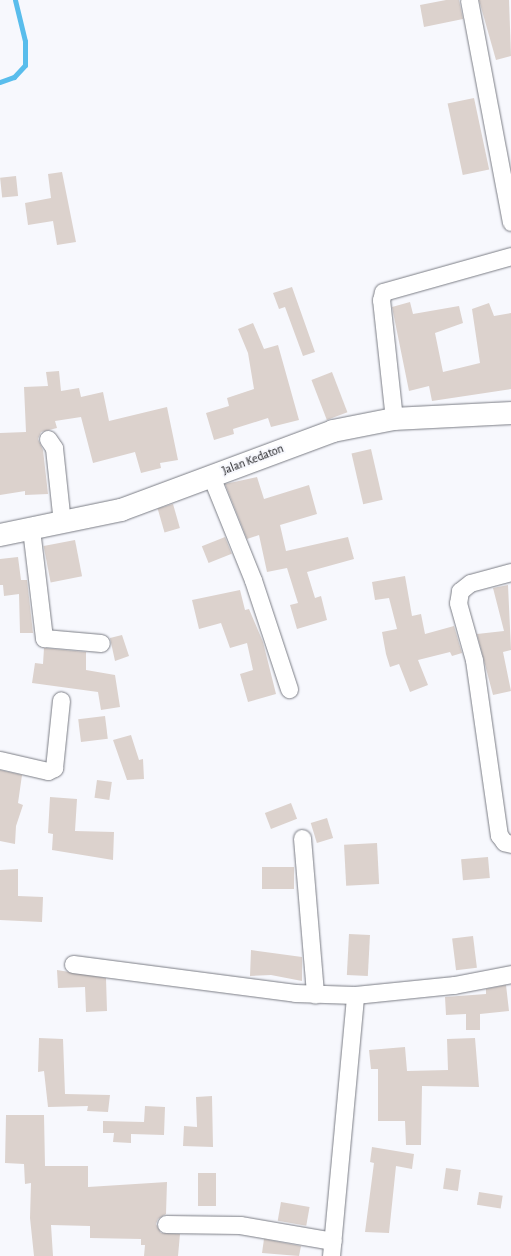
<!DOCTYPE html>
<style>
body{margin:0}
#map{position:relative;width:511px;height:1256px;overflow:hidden;background:#f7f8fd;font-family:"Alegreya Sans",sans-serif}
div>[style]{position:absolute}
[style*='--x']{left:calc(var(--x)*1px);top:calc(var(--y)*1px);width:calc(var(--w)*1px);rotate:calc(var(--a)*1deg)}
.stream>*{height:5px;margin:-2.5px;padding:0 2.5px;transform-origin:2.5px;border-radius:2.5px;background:#59bdec}
.building>*{inset:0;background:#dcd2cd;transform-origin:0 0}
.roads{filter:drop-shadow(0 0 1px #7b7d85) drop-shadow(0 0 1px #7b7d85)}
.street>*{height:17px;margin:-8.5px;padding:0 8.5px;transform-origin:8.5px;border-radius:8.5px;background:#fff}
.secondary>*{height:22px;margin:-11px;padding:0 11px;transform-origin:11px;border-radius:11px;background:#fff}
span{translate:-50% -50%;white-space:nowrap;text-align:center;line-height:1.15;-webkit-text-stroke:4px #f7f8fd;paint-order:stroke}
.street-label{font-size:12px;color:#0e0e11}
</style>
<div id="map">
<div class="stream">
<i style="--x:0;--y:82;--w:15;--a:-20"></i>
<i style="--x:14;--y:77;--w:16;--a:-47"></i>
<i style="--x:25;--y:65;--w:24;--a:-90"></i>
<i style="--x:25;--y:41;--w:42;--a:-103.7"></i>
</div>
<div class="building">
<i style="clip-path:polygon(446px 0,459px 0,463px 19px,424px 27px,420px 5px)"></i>
<i style="clip-path:polygon(479px 0,509px 0,511px 56px,496px 60px)"></i>
<i style="left:474px;top:98px;width:73px;height:27px;rotate:78deg"></i>
<i style="clip-path:polygon(62px 172px,76px 242px,57px 245px,53px 221px,28px 225px,25px 203px,51px 198px,48px 174px)"></i>
<i style="left:16px;top:176px;width:20px;height:16px;rotate:84deg"></i>
<i style="clip-path:polygon(292px 287px,315px 352px,303px 356px,285px 307px,279px 309px,273px 293px)"></i>
<i style="clip-path:polygon(410px 302px,413px 314px,459px 306px,463px 323px,435px 333px,443px 372px,480px 363px,472px 309px,489px 303px,494px 316px,511px 313px,511px 389px,432px 401px,429px 386px,409px 391px,392px 307px)"></i>
<i style="clip-path:polygon(253px 323px,264px 349px,278px 345px,299px 420px,271px 427px,268px 418px,233px 429px,234px 434px,214px 440px,206px 413px,229px 406px,227px 398px,254px 389px,248px 353px,238px 329px)"></i>
<i style="clip-path:polygon(59px 371px,61px 391px,79px 388px,81px 397px,103px 392px,109px 421px,167px 407px,178px 460px,160px 463px,161px 468px,141px 473px,135px 452px,93px 463px,81px 417px,55px 421px,57px 428px,41px 432px,38px 439px,43px 450px,48px 494px,25px 495px,25px 491px,0 495px,0 433px,26px 432px,24px 387px,48px 386px,46px 372px)"></i>
<i style="left:332px;top:372px;width:43px;height:22px;rotate:69deg"></i>
<i style="left:371px;top:449px;width:52px;height:20px;rotate:77deg"></i>
<i style="clip-path:polygon(257px 477px,264px 499px,309px 485px,317px 514px,280px 525px,286px 551px,348px 537px,354px 559px,307px 572px,315px 598px,321px 596px,327px 620px,297px 629px,290px 605px,298px 603px,287px 568px,267px 572px,259px 535px,247px 539px,225px 484px)"></i>
<i style="left:173px;top:504px;width:25px;height:16px;rotate:74deg"></i>
<i style="left:225px;top:537px;width:18px;height:25px;rotate:68deg"></i>
<i style="left:75px;top:540px;width:37px;height:32px;rotate:79deg"></i>
<i style="clip-path:polygon(18px 557px,21px 580px,27px 580px,33px 633px,20px 633px,19px 594px,4px 596px,3px 585px,0 585px,0 559px)"></i>
<i style="clip-path:polygon(405px 576px,412px 616px,421px 614px,425px 634px,454px 626px,462px 653px,452px 656px,450px 652px,418px 660px,428px 685px,410px 692px,399px 664px,390px 667px,386px 654px,382px 632px,397px 629px,389px 598px,375px 600px,372px 582px)"></i>
<i style="clip-path:polygon(508px 585px,511px 650px,503px 652px,511px 691px,493px 695px,477px 634px,504px 631px,493px 588px)"></i>
<i style="clip-path:polygon(240px 590px,245px 610px,249px 609px,263px 642px,276px 694px,248px 702px,240px 674px,253px 670px,247px 643px,230px 648px,221px 623px,199px 629px,192px 600px)"></i>
<i style="clip-path:polygon(122px 635px,129px 656px,115px 661px,110px 638px)"></i>
<i style="clip-path:polygon(44px 648px,86px 652px,86px 670px,115px 675px,120px 707px,101px 710px,98px 692px,32px 683px,35px 663px,43px 664px)"></i>
<i style="left:105px;top:716px;width:23px;height:27px;rotate:83deg"></i>
<i style="clip-path:polygon(131px 735px,139px 760px,143px 759px,144px 779px,127px 780px,113px 740px)"></i>
<i style="clip-path:polygon(0 770px,22px 775px,18px 803px,23px 805px,16px 826px,15px 844px,0 841px)"></i>
<i style="left:97px;top:780px;width:15px;height:18px;rotate:8deg"></i>
<i style="clip-path:polygon(50px 797px,77px 799px,75px 831px,114px 832px,113px 860px,52px 850px,53px 834px,48px 833px)"></i>
<i style="left:291px;top:803px;width:17px;height:28px;rotate:69deg"></i>
<i style="left:327px;top:818px;width:21px;height:17px;rotate:73deg"></i>
<i style="left:377px;top:843px;width:41px;height:33px;rotate:87deg"></i>
<i style="left:488px;top:857px;width:21px;height:27px;rotate:85deg"></i>
<i style="left:262px;top:867px;width:32px;height:22px"></i>
<i style="clip-path:polygon(18px 869px,18px 896px,43px 897px,42px 922px,0 920px,0 870px)"></i>
<i style="left:349px;top:934px;width:21px;height:41px;rotate:3deg"></i>
<i style="left:473px;top:936px;width:32px;height:21px;rotate:83deg"></i>
<i style="clip-path:polygon(251px 950px,302px 957px,302px 981px,271px 975px,250px 976px)"></i>
<i style="clip-path:polygon(57px 970px,106px 978px,107px 1011px,86px 1012px,85px 987px,58px 988px)"></i>
<i style="clip-path:polygon(506px 985px,509px 1011px,480px 1014px,480px 1030px,466px 1030px,466px 1014px,446px 1015px,445px 997px,486px 994px,486px 989px)"></i>
<i style="clip-path:polygon(39px 1038px,63px 1039px,65px 1094px,110px 1095px,108px 1112px,87px 1111px,88px 1106px,48px 1107px,44px 1071px,38px 1072px)"></i>
<i style="clip-path:polygon(475px 1038px,479px 1087px,422px 1086px,421px 1145px,406px 1145px,405px 1121px,378px 1121px,378px 1069px,371px 1069px,369px 1050px,405px 1047px,407px 1071px,448px 1070px,447px 1039px)"></i>
<i style="clip-path:polygon(212px 1096px,213px 1147px,183px 1146px,184px 1126px,197px 1127px,196px 1097px)"></i>
<i style="clip-path:polygon(145px 1106px,165px 1107px,164px 1135px,131px 1134px,131px 1143px,113px 1142px,114px 1133px,103px 1133px,103px 1121px,144px 1122px)"></i>
<i style="clip-path:polygon(6px 1115px,44px 1115px,45px 1166px,88px 1166px,88px 1187px,167px 1182px,166px 1214px,158px 1219px,156px 1224px,161px 1233px,180px 1234px,178px 1256px,144px 1256px,145px 1245px,141px 1245px,141px 1239px,90px 1238px,90px 1226px,51px 1225px,53px 1256px,34px 1256px,30px 1218px,31px 1183px,25px 1184px,24px 1164px,5px 1163px)"></i>
<i style="clip-path:polygon(372px 1147px,414px 1154px,412px 1169px,396px 1166px,389px 1233px,365px 1232px,374px 1163px,370px 1162px)"></i>
<i style="left:446px;top:1168px;width:15px;height:21px;rotate:8deg"></i>
<i style="left:198px;top:1173px;width:18px;height:33px"></i>
<i style="left:479px;top:1192px;width:24px;height:13px;rotate:9deg"></i>
<i style="left:281px;top:1202px;width:29px;height:19px;rotate:10deg"></i>
<i style="clip-path:polygon(264px 1239px,301px 1246px,299px 1256px,262px 1253px)"></i>
</div>
<div class="roads">
<div class="street">
<i style="--x:469;--y:0;--w:226;--a:79.3"></i>
<i style="--x:394;--y:419;--w:120;--a:-96.2"></i>
<i style="--x:381;--y:300;--w:8;--a:-76"></i>
<i style="--x:383;--y:292;--w:133;--a:-15.7"></i>
<i style="--x:48;--y:439;--w:11;--a:56"></i>
<i style="--x:54;--y:448;--w:75;--a:83.9"></i>
<i style="--x:211;--y:476;--w:112;--a:68"></i>
<i style="--x:253;--y:580;--w:115;--a:71.7"></i>
<i style="--x:31;--y:529;--w:110;--a:83.2"></i>
<i style="--x:44;--y:638;--w:57;--a:5"></i>
<i style="--x:511;--y:572;--w:42;--a:165"></i>
<i style="--x:470;--y:583;--w:13;--a:141"></i>
<i style="--x:460;--y:591;--w:12;--a:99"></i>
<i style="--x:458;--y:603;--w:59;--a:74.3"></i>
<i style="--x:474;--y:660;--w:177;--a:81.9"></i>
<i style="--x:499;--y:835;--w:9;--a:54"></i>
<i style="--x:504;--y:842;--w:7;--a:16"></i>
<i style="--x:0;--y:760;--w:49;--a:12.9"></i>
<i style="--x:48;--y:771;--w:7;--a:-27"></i>
<i style="--x:54;--y:768;--w:68;--a:-84.1"></i>
<i style="--x:302;--y:838;--w:157;--a:85.2"></i>
<i style="--x:73;--y:964;--w:224;--a:7.4"></i>
<i style="--x:295;--y:993;--w:60;--a:1.9"></i>
<i style="--x:166;--y:1224;--w:74;--a:0.8"></i>
<i style="--x:240;--y:1225;--w:94;--a:9.8"></i>
<i style="--x:331;--y:1256;--w:262;--a:-84.7"></i>
<i style="--x:355;--y:995;--w:100;--a:-5.8"></i>
<i style="--x:454;--y:985;--w:58;--a:-10.9"></i>
</div>
<div class="secondary">
<i style="--x:0;--y:535;--w:124;--a:-11.7"></i>
<i style="--x:121;--y:510;--w:226;--a:-20.4"></i>
<i style="--x:333;--y:431;--w:62;--a:-11.1"></i>
<i style="--x:394;--y:419;--w:117;--a:-2.9"></i>
</div>
</div>
<div class="street-label">
<span style="left:253px;top:460px;rotate:-21deg">Jalan Kedaton</span>
</div>
</div>
